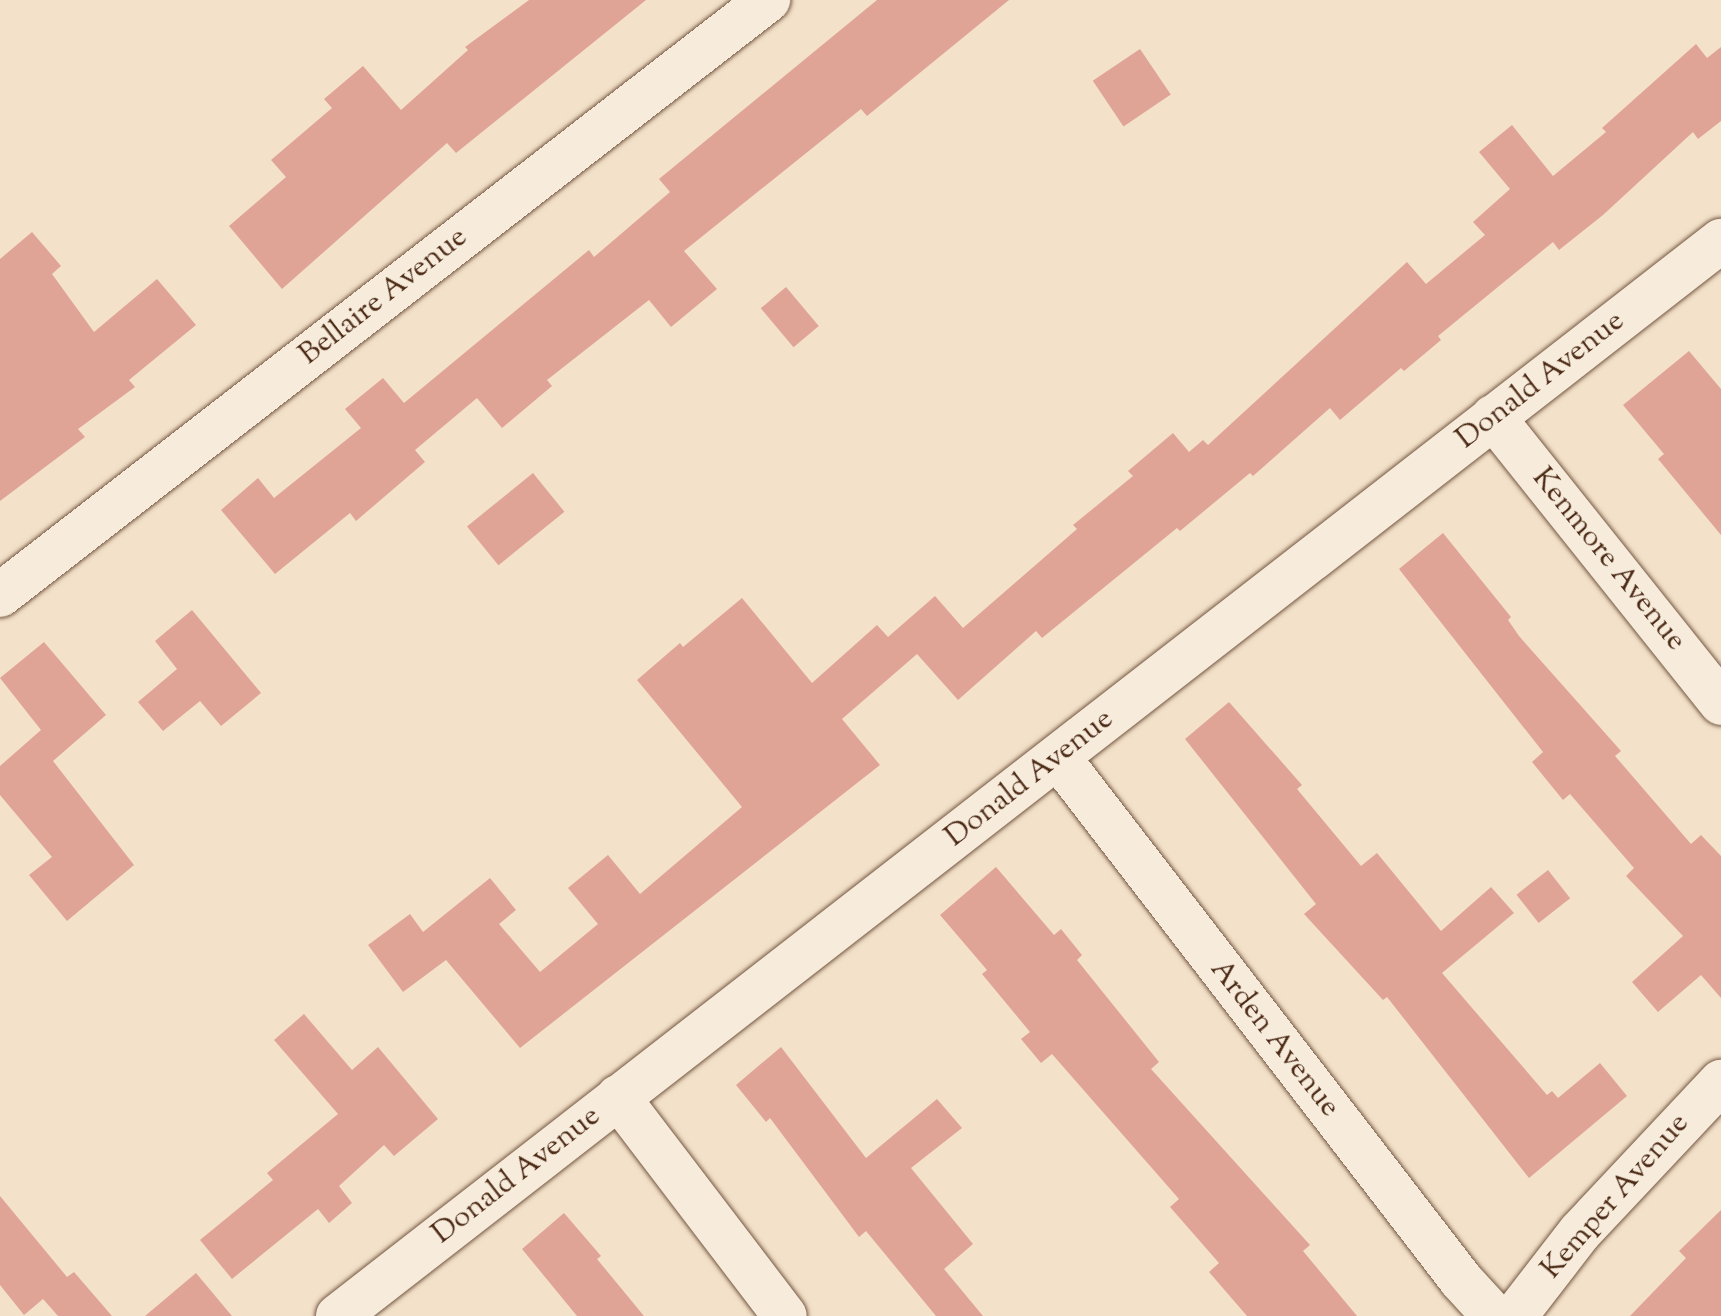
<!DOCTYPE html>
<style>
body{margin:0}
#map{position:relative;width:1721px;height:1316px;overflow:hidden;background:#f3e1c9;font-family:"Sorts Mill Goudy",serif}
div>[style]{position:absolute}
[style*='--x']{left:calc(var(--x)*1px);top:calc(var(--y)*1px);width:calc(var(--w)*1px);rotate:calc(var(--a)*1deg)}
.building>*{inset:0;background:#e0a497;transform-origin:0 0}
.roads{filter:drop-shadow(0 0 2px #755742) drop-shadow(0 0 2px #755742)}
.street>*{height:44px;margin:-22px;padding:0 22px;transform-origin:22px;border-radius:22px;background:#f7ecdc}
span{translate:-50% -50%;white-space:nowrap;text-align:center;line-height:1.15;-webkit-text-stroke:6px #f7ecdc;paint-order:stroke}
.street-label{font-size:30px;color:#4b2915}
</style>
<div id="map">
<div class="building">
<i style="clip-path:polygon(529px 0,646px 0,456px 153px,447px 143px,282px 289px,229px 226px,286px 177px,271px 160px,332px 108px,324px 99px,363px 66px,401px 110px,468px 50px,465px 47px)"></i>
<i style="clip-path:polygon(877px 0,1009px 0,867px 116px,861px 109px,684px 251px,717px 289px,671px 327px,649px 300px,547px 380px,552px 386px,502px 428px,477px 398px,415px 450px,425px 462px,356px 521px,350px 513px,275px 574px,221px 510px,258px 478px,274px 498px,361px 428px,345px 409px,383px 378px,404px 403px,589px 250px,594px 257px,670px 192px,659px 179px)"></i>
<i style="clip-path:polygon(1696px 44px,1707px 58px,1721px 47px,1721px 121px,1698px 139px,1693px 132px,1603px 215px,1559px 250px,1553px 242px,1438px 336px,1441px 340px,1404px 371px,1401px 368px,1340px 420px,1330px 408px,1253px 476px,1250px 473px,1180px 531px,1177px 528px,1042px 638px,1036px 631px,958px 700px,917px 654px,842px 719px,880px 765px,520px 1048px,446px 960px,403px 992px,368px 945px,410px 914px,423px 932px,490px 878px,516px 910px,499px 924px,540px 972px,598px 924px,568px 888px,608px 855px,640px 894px,742px 807px,637px 680px,680px 643px,683px 647px,742px 598px,812px 683px,877px 625px,888px 637px,935px 596px,963px 628px,1077px 529px,1073px 525px,1133px 476px,1128px 471px,1173px 433px,1189px 452px,1203px 440px,1208px 445px,1407px 262px,1426px 284px,1485px 235px,1473px 222px,1510px 189px,1479px 152px,1512px 125px,1553px 176px,1606px 132px,1602px 128px)"></i>
<i style="left:1140px;top:49px;width:55px;height:57px;rotate:56deg"></i>
<i style="clip-path:polygon(32px 232px,61px 266px,52px 274px,94px 332px,157px 279px,196px 325px,129px 380px,135px 387px,78px 429px,85px 437px,0 501px,0 259px)"></i>
<i style="left:786px;top:287px;width:51px;height:33px;rotate:50deg"></i>
<i style="clip-path:polygon(1689px 351px,1721px 389px,1721px 535px,1658px 459px,1664px 454px,1623px 405px)"></i>
<i style="left:533px;top:473px;width:50px;height:85px;rotate:51deg"></i>
<i style="clip-path:polygon(1443px 533px,1511px 617px,1508px 620px,1519px 636px,1621px 751px,1615px 756px,1691px 844px,1701px 835px,1721px 856px,1721px 998px,1701px 975px,1658px 1012px,1632px 982px,1683px 936px,1626px 876px,1634px 868px,1570px 794px,1563px 800px,1532px 762px,1543px 752px,1399px 569px)"></i>
<i style="clip-path:polygon(192px 610px,261px 693px,221px 726px,200px 701px,163px 731px,138px 702px,177px 669px,155px 641px)"></i>
<i style="clip-path:polygon(44px 642px,106px 715px,53px 761px,134px 865px,67px 921px,29px 875px,52px 857px,0 795px,0 766px,41px 730px,0 678px)"></i>
<i style="clip-path:polygon(1229px 702px,1302px 785px,1297px 789px,1361px 866px,1377px 853px,1441px 931px,1491px 887px,1514px 913px,1442px 973px,1547px 1095px,1552px 1091px,1558px 1098px,1600px 1063px,1627px 1096px,1529px 1178px,1387px 997px,1383px 1000px,1304px 914px,1316px 904px,1185px 739px)"></i>
<i style="clip-path:polygon(996px 867px,1054px 935px,1061px 929px,1082px 955px,1077px 960px,1159px 1062px,1151px 1069px,1310px 1245px,1303px 1251px,1357px 1316px,1247px 1316px,1209px 1272px,1219px 1263px,1170px 1207px,1179px 1199px,1052px 1054px,1041px 1063px,1021px 1039px,1030px 1032px,982px 974px,987px 970px,940px 915px)"></i>
<i style="left:1548px;top:870px;width:36px;height:40px;rotate:52deg"></i>
<i style="clip-path:polygon(304px 1014px,352px 1070px,378px 1047px,438px 1119px,394px 1156px,384px 1145px,339px 1186px,352px 1203px,329px 1223px,318px 1209px,232px 1279px,200px 1240px,273px 1180px,267px 1173px,338px 1114px,274px 1040px)"></i>
<i style="clip-path:polygon(781px 1047px,866px 1158px,937px 1099px,962px 1128px,911px 1168px,973px 1244px,944px 1269px,983px 1316px,936px 1316px,866px 1231px,859px 1237px,770px 1118px,766px 1122px,736px 1085px)"></i>
<i style="clip-path:polygon(0 1196px,67px 1277px,74px 1272px,112px 1316px,58px 1316px,43px 1299px,24px 1315px,0 1285px)"></i>
<i style="clip-path:polygon(1721px 1210px,1721px 1316px,1630px 1316px,1686px 1258px,1679px 1251px)"></i>
<i style="clip-path:polygon(564px 1213px,601px 1256px,597px 1259px,644px 1316px,577px 1316px,522px 1249px)"></i>
<i style="clip-path:polygon(196px 1273px,232px 1316px,145px 1316px)"></i>
</div>
<div class="roads">
<div class="street">
<i style="--x:1493;--y:417;--w:366;--a:51.4"></i>
<i style="--x:0;--y:595;--w:972;--a:-37.77"></i>
<i style="--x:1058;--y:757;--w:660;--a:52.38"></i>
<i style="--x:1461;--y:1280;--w:49;--a:47.5"></i>
<i style="--x:618;--y:1097;--w:275;--a:52.7"></i>
<i style="--x:338;--y:1316;--w:1752;--a:-37.86"></i>
<i style="--x:1515;--y:1316;--w:106;--a:-52.3"></i>
<i style="--x:1580;--y:1232;--w:206;--a:-46.8"></i>
</div>
</div>
<div class="street-label">
<span style="left:384px;top:297px;rotate:-38deg">Bellaire Avenue</span>
<span style="left:1541px;top:381px;rotate:-38deg">Donald Avenue</span>
<span style="left:1608px;top:560px;rotate:51deg">Kenmore Avenue</span>
<span style="left:1030px;top:779px;rotate:-38deg">Donald Avenue</span>
<span style="left:1274px;top:1039px;rotate:52deg">Arden Avenue</span>
<span style="left:517px;top:1176px;rotate:-38deg">Donald Avenue</span>
<span style="left:1616px;top:1197px;rotate:-49deg">Kemper Avenue</span>
</div>
</div>
